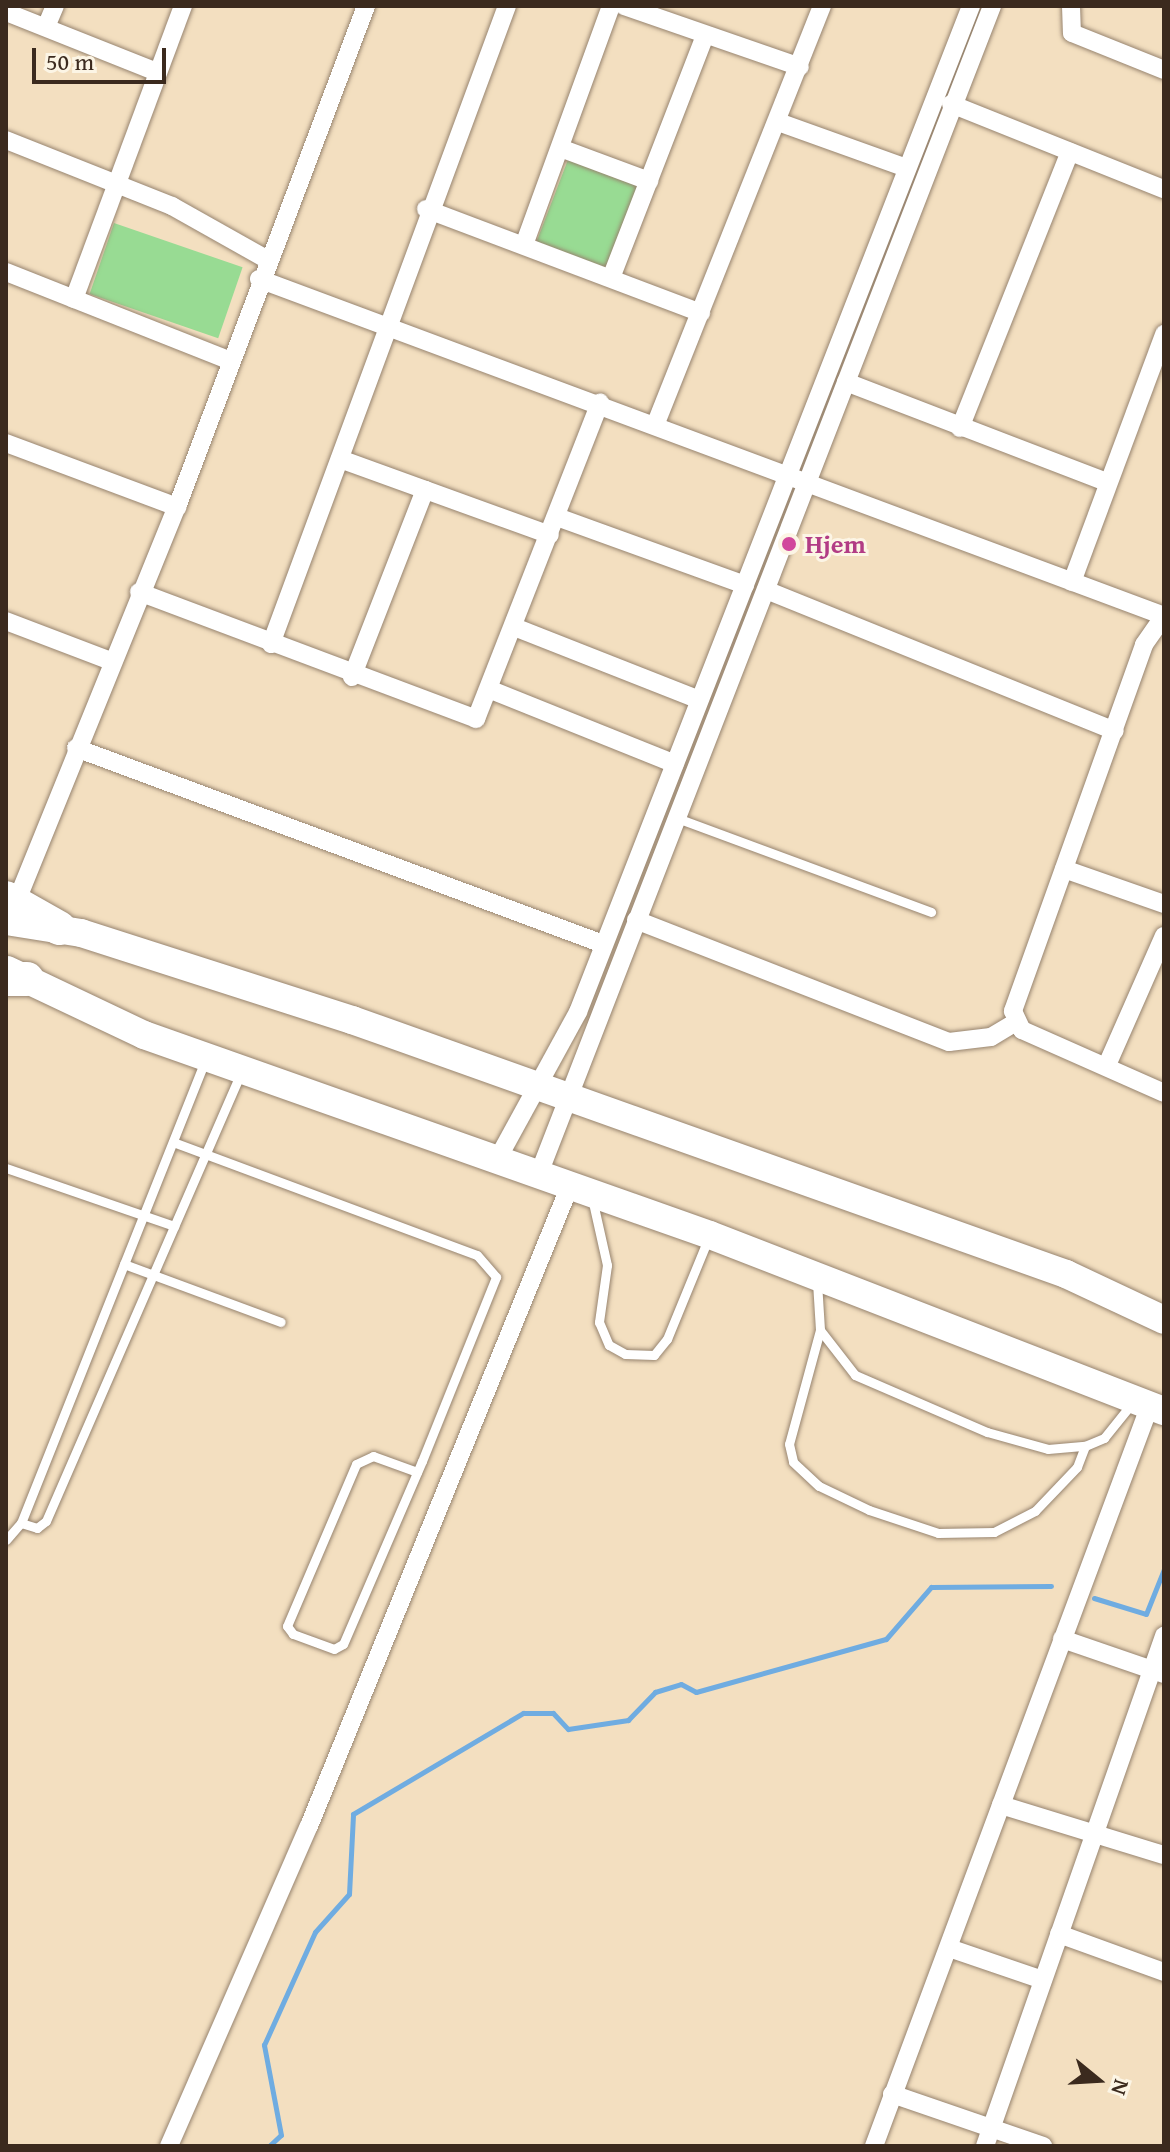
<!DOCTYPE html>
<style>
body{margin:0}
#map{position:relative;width:1170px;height:2152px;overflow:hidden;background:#f3dfc0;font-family:"Gentium Book Plus",serif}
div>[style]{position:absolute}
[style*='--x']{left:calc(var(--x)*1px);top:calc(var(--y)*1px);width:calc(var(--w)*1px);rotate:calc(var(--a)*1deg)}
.green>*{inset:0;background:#98db93;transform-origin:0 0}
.stream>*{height:5px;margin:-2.5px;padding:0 2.5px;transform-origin:2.5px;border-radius:2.5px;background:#6face1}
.roads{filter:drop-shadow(0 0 2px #97846f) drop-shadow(0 0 2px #97846f)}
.lane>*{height:9px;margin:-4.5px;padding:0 4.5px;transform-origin:4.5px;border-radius:4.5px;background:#fff}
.street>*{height:18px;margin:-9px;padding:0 9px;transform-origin:9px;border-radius:9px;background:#fff}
.primary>*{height:28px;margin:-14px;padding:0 14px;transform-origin:14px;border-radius:14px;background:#fff}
.highway>*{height:34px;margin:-17px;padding:0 17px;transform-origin:17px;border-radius:17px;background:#fff}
.dots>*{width:22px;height:22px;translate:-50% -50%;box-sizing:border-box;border:4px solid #fcf5e5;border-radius:50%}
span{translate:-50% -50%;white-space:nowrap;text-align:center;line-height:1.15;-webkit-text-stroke:6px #fcf5e5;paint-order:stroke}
.hotel-label{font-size:26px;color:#b23c85;font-weight:700}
.left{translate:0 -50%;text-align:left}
.frame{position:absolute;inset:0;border:8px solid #3b2a1e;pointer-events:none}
.north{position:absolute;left:1058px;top:2040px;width:80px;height:80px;-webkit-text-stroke:6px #fcf5e5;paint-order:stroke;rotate:108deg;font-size:22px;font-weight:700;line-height:32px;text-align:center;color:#3b2a1e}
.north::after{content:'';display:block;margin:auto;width:28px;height:36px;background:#3b2a1e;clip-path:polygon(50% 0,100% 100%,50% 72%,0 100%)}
.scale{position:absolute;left:32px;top:48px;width:134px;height:36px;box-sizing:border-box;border:4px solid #3b2a1e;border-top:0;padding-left:10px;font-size:24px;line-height:28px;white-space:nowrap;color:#3b2a1e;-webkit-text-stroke:6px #fcf5e5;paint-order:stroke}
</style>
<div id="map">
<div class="green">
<i style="left:569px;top:157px;width:81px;height:94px;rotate:21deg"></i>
<i style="left:114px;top:223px;width:136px;height:75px;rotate:19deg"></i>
</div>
<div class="stream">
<i style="--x:1094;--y:1598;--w:54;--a:17.1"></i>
<i style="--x:1146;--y:1614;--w:48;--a:-68.2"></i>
<i style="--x:269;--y:2146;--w:16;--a:-43"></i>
<i style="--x:281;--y:2135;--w:92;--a:-100.7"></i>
<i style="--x:264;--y:2045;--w:124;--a:-65.7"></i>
<i style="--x:315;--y:1932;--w:51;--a:-48.2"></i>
<i style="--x:349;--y:1894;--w:80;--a:-87.1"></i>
<i style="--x:353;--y:1814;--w:198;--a:-30.7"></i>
<i style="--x:523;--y:1713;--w:30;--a:0"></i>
<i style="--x:553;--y:1713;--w:22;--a:47"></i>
<i style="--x:568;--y:1729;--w:61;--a:-8.5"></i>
<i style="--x:628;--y:1720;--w:39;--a:-46"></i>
<i style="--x:655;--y:1692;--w:27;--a:-17"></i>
<i style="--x:681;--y:1684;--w:17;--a:28"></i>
<i style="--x:696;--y:1692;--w:197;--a:-15.6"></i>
<i style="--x:886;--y:1639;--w:69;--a:-49.1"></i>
<i style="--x:931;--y:1587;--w:120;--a:-0.5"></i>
</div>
<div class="roads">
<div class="lane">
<i style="--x:677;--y:818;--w:271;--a:20.3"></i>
<i style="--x:173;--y:1142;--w:324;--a:20.4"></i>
<i style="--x:477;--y:1255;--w:29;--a:49"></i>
<i style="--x:496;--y:1277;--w:198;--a:111.9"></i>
<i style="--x:422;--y:1461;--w:199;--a:113.3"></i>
<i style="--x:343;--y:1644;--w:10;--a:151"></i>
<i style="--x:334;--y:1649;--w:44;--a:-159.9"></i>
<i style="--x:293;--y:1634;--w:10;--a:-127"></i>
<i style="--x:287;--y:1626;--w:176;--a:-66.9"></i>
<i style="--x:356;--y:1464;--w:19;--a:-25"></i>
<i style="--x:373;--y:1456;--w:47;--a:20"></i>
<i style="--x:6;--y:1168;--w:178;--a:19"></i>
<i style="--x:592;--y:1198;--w:69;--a:77.4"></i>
<i style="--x:607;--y:1265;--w:58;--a:98"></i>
<i style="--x:599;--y:1322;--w:25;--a:67"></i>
<i style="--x:609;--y:1345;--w:18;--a:29"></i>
<i style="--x:625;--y:1354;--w:29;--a:2"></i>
<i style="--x:654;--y:1355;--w:21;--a:-51"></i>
<i style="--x:667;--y:1339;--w:108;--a:-67.7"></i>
<i style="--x:124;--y:1264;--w:167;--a:20.3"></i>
<i style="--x:817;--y:1282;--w:48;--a:86.4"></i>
<i style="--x:820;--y:1330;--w:57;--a:52.1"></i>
<i style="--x:855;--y:1375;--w:144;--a:23.4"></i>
<i style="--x:987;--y:1432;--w:63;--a:15.6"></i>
<i style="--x:1048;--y:1449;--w:37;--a:-5"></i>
<i style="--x:1085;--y:1446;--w:21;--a:-23"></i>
<i style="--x:1104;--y:1438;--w:46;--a:-51.1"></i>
<i style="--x:820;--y:1330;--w:118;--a:105.2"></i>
<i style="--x:789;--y:1444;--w:18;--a:77"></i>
<i style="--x:793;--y:1462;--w:35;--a:43"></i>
<i style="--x:819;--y:1486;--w:55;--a:25.6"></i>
<i style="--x:869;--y:1510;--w:73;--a:18.4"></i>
<i style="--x:938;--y:1533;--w:56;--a:-1"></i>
<i style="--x:994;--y:1532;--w:46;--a:-27.1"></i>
<i style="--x:1035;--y:1511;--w:61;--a:-46.3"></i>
<i style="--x:1077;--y:1467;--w:22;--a:-69"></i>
<i style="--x:21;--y:1523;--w:17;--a:17"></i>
<i style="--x:37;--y:1528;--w:11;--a:-38"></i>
<i style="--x:46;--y:1521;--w:487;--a:-66.5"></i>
<i style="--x:6;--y:1540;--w:23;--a:-49"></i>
<i style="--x:21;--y:1523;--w:497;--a:-68.3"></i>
</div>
<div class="street">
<i style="--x:624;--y:6;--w:186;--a:19.1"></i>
<i style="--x:1071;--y:6;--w:27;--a:88"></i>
<i style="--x:1072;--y:33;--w:99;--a:21.9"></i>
<i style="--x:6;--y:12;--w:162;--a:21.7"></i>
<i style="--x:46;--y:27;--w:23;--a:-67"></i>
<i style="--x:951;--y:104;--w:229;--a:21.8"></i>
<i style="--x:781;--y:123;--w:134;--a:19.7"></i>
<i style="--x:6;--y:140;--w:179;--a:21.7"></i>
<i style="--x:172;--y:206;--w:108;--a:29.4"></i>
<i style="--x:563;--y:149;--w:92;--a:20.4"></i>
<i style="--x:426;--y:209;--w:294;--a:20.7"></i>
<i style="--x:524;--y:245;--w:254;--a:-70"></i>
<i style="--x:6;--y:272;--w:242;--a:21.6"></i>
<i style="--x:611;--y:278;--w:260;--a:-68.8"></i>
<i style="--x:259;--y:279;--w:966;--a:20.42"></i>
<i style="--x:74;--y:299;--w:313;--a:-69.6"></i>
<i style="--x:846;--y:382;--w:279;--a:21"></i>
<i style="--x:656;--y:423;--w:449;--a:-68.3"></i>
<i style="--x:960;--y:428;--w:297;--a:-68.3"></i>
<i style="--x:6;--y:443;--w:183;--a:20.5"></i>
<i style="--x:340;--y:459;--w:223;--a:19.9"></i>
<i style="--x:557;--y:517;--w:200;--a:19.9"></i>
<i style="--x:1072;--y:582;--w:265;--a:-69.6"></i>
<i style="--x:766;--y:590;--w:376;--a:22"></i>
<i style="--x:139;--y:592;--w:360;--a:20.6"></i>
<i style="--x:476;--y:719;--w:340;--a:-68.6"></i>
<i style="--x:1164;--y:616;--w:35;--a:125"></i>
<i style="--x:1144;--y:645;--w:389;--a:109.7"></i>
<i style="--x:1013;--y:1011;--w:21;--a:65"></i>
<i style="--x:1022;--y:1030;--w:155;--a:23.9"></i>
<i style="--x:6;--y:621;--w:112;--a:20.9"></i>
<i style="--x:514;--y:627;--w:199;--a:21.5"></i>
<i style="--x:271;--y:644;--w:680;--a:-69.7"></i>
<i style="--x:352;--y:677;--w:201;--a:-68.7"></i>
<i style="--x:491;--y:690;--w:198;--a:21.9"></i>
<i style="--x:76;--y:748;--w:562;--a:20.4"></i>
<i style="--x:1064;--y:869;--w:106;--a:19.3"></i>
<i style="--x:13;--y:910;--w:435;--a:-67.9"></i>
<i style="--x:177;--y:507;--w:535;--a:-69.33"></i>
<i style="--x:636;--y:920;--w:336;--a:21.3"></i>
<i style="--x:949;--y:1042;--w:42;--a:-6.8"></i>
<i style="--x:991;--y:1037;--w:27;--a:-31"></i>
<i style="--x:1107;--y:1065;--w:141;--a:-66.2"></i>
<i style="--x:497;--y:1160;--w:169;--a:-61.3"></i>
<i style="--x:578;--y:1012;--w:1080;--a:-68.66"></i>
<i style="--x:538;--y:1176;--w:1255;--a:-68.79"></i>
<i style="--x:1062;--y:1639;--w:108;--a:18.9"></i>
<i style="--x:1001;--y:1805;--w:170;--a:17.1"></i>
<i style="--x:1059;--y:1934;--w:112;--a:19.9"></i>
<i style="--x:949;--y:1948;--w:99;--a:18.8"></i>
<i style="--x:892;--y:2094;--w:160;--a:19"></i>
<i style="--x:169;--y:2146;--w:349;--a:-66.4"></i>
<i style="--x:309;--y:1826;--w:689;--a:-67.83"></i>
<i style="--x:874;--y:2146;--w:791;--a:-69.57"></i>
<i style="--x:985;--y:2146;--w:541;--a:-70.66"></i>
</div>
<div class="primary">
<i style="--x:6;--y:921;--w:76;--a:9.1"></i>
<i style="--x:81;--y:933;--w:285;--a:17.8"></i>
<i style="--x:352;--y:1020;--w:758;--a:19.58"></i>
<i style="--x:1066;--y:1274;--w:108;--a:25.1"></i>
<i style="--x:7;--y:970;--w:152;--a:25.4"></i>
<i style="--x:144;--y:1035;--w:600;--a:19.46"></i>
<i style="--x:710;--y:1235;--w:487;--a:21.2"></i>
</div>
<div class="highway">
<i style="--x:6;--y:898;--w:61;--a:29.5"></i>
<i style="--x:6;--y:979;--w:21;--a:0"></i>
</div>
</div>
<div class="dots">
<i style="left:789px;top:544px;background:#d1479c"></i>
</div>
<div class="hotel-label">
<span class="left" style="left:805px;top:544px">Hjem</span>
</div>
<div class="frame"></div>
<div class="north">N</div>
<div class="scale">50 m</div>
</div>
